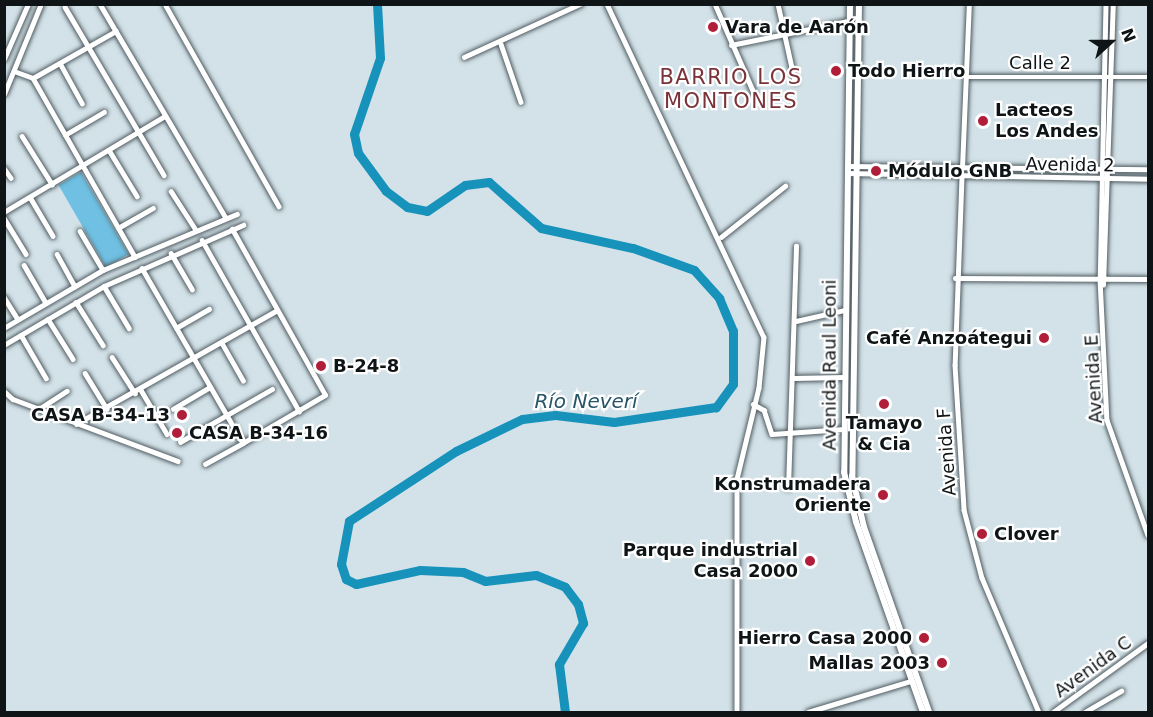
<!DOCTYPE html>
<meta charset="utf-8">
<style>
body{margin:0}
#map{position:relative;width:1153px;height:717px;overflow:hidden;background:#d3e2e8;font-family:"DejaVu Sans",sans-serif}
div>[style]{position:absolute}
[style*='--x']{left:calc(var(--x)*1px);top:calc(var(--y)*1px);width:calc(var(--w)*1px);rotate:calc(var(--a)*1deg)}
.green>*{inset:0;background:#6fc0e2;transform-origin:0 0}
.river>*{height:9px;margin:-4.5px;padding:0 4.5px;transform-origin:4.5px;border-radius:4.5px;background:#1792bb}
.roads{filter:drop-shadow(0 0 2px #505c62) drop-shadow(0 0 2px #505c62)}
.minor>*{height:4.5px;margin:-2.25px;padding:0 2.25px;transform-origin:2.25px;border-radius:2.25px;background:#fff}
.secondary>*{height:6px;margin:-3px;padding:0 3px;transform-origin:3px;border-radius:3px;background:#fff}
.dots>*{width:16px;height:16px;translate:-50% -50%;box-sizing:border-box;border:3px solid #fff;border-radius:50%}
span{translate:-50% -50%;white-space:nowrap;text-align:center;line-height:1.15;-webkit-text-stroke:4.5px #fff;paint-order:stroke}
.poi-label{font-size:18px;color:#0f1416;font-weight:700}
.left{translate:0 -50%;text-align:left}
.right{translate:-100% -50%;text-align:right}
.street-label{font-size:18px;color:#0f1416}
.water-label{font-size:20px;color:#275467;font-style:italic}
.quarter-label{font-size:21px;color:#7a3338;letter-spacing:1.5px}
.frame{position:absolute;inset:0;border:6px solid #0f1416;pointer-events:none}
.north{position:absolute;left:1081px;top:12px;width:60px;height:60px;-webkit-text-stroke:4px #fff;paint-order:stroke;rotate:69deg;font-size:16px;font-weight:700;line-height:24px;text-align:center;color:#0f1416}
.north::after{content:'';display:block;margin:auto;width:21px;height:27px;background:#0f1416;clip-path:polygon(50% 0,100% 100%,50% 72%,0 100%)}
</style>
<div id="map">
<div class="green">
<i style="left:81px;top:172px;width:95px;height:26px;rotate:60deg"></i>
</div>
<div class="river">
<i style="--x:377;--y:4;--w:54;--a:86.8"></i>
<i style="--x:380;--y:58;--w:80;--a:108.9"></i>
<i style="--x:354;--y:134;--w:19;--a:78"></i>
<i style="--x:358;--y:153;--w:47;--a:53.6"></i>
<i style="--x:386;--y:191;--w:26;--a:37"></i>
<i style="--x:407;--y:207;--w:20;--a:11"></i>
<i style="--x:427;--y:211;--w:46;--a:-34.4"></i>
<i style="--x:465;--y:185;--w:24;--a:-7"></i>
<i style="--x:489;--y:182;--w:69;--a:41.5"></i>
<i style="--x:541;--y:228;--w:94;--a:12.3"></i>
<i style="--x:633;--y:248;--w:65;--a:19.8"></i>
<i style="--x:694;--y:270;--w:38;--a:48"></i>
<i style="--x:719;--y:298;--w:36;--a:67"></i>
<i style="--x:733;--y:331;--w:53;--a:90"></i>
<i style="--x:733;--y:384;--w:29;--a:126"></i>
<i style="--x:716;--y:407;--w:103;--a:171.6"></i>
<i style="--x:614;--y:422;--w:59;--a:-173.2"></i>
<i style="--x:555;--y:415;--w:33;--a:173"></i>
<i style="--x:522;--y:419;--w:73;--a:154.1"></i>
<i style="--x:456;--y:451;--w:128;--a:146.8"></i>
<i style="--x:349;--y:521;--w:44;--a:100.5"></i>
<i style="--x:341;--y:564;--w:16;--a:72"></i>
<i style="--x:346;--y:579;--w:11;--a:27"></i>
<i style="--x:356;--y:584;--w:66;--a:-12.3"></i>
<i style="--x:420;--y:570;--w:43;--a:2.7"></i>
<i style="--x:463;--y:572;--w:24;--a:22"></i>
<i style="--x:485;--y:581;--w:51;--a:-6.7"></i>
<i style="--x:536;--y:575;--w:31;--a:22"></i>
<i style="--x:565;--y:587;--w:21;--a:53"></i>
<i style="--x:578;--y:604;--w:20;--a:75"></i>
<i style="--x:583;--y:623;--w:48;--a:120.3"></i>
<i style="--x:559;--y:664;--w:48;--a:82.9"></i>
</div>
<div class="roads">
<div class="minor">
<i style="--x:100;--y:4;--w:248;--a:59.5"></i>
<i style="--x:165;--y:4;--w:232;--a:60.6"></i>
<i style="--x:607;--y:4;--w:368;--a:64.8"></i>
<i style="--x:764;--y:337;--w:51;--a:95.6"></i>
<i style="--x:759;--y:388;--w:94;--a:103.6"></i>
<i style="--x:737;--y:479;--w:233;--a:90"></i>
<i style="--x:715;--y:4;--w:97;--a:66.3"></i>
<i style="--x:778;--y:4;--w:79;--a:77.6"></i>
<i style="--x:1106;--y:4;--w:275;--a:91.2"></i>
<i style="--x:1100;--y:279;--w:141;--a:87.2"></i>
<i style="--x:1107;--y:420;--w:122;--a:70.4"></i>
<i style="--x:65;--y:7;--w:195;--a:59.5"></i>
<i style="--x:501;--y:44;--w:61;--a:71"></i>
<i style="--x:731;--y:45;--w:120;--a:-11.5"></i>
<i style="--x:464;--y:57;--w:128;--a:-24.6"></i>
<i style="--x:4;--y:59;--w:60;--a:-66.4"></i>
<i style="--x:60;--y:63;--w:46;--a:61.2"></i>
<i style="--x:14;--y:71;--w:20;--a:20"></i>
<i style="--x:33;--y:78;--w:206;--a:60.3"></i>
<i style="--x:966;--y:77;--w:182;--a:0"></i>
<i style="--x:33;--y:78;--w:95;--a:-29.5"></i>
<i style="--x:4;--y:94;--w:97;--a:-67.7"></i>
<i style="--x:65;--y:135;--w:45;--a:-30.5"></i>
<i style="--x:22;--y:136;--w:57;--a:58"></i>
<i style="--x:109;--y:150;--w:54;--a:58.7"></i>
<i style="--x:847;--y:166;--w:301;--a:0.6"></i>
<i style="--x:4;--y:168;--w:12;--a:55"></i>
<i style="--x:962;--y:168;--w:164;--a:-87.6"></i>
<i style="--x:847;--y:173;--w:301;--a:1.1"></i>
<i style="--x:962;--y:177;--w:188;--a:92.1"></i>
<i style="--x:955;--y:365;--w:145;--a:86.4"></i>
<i style="--x:964;--y:510;--w:70;--a:75.2"></i>
<i style="--x:982;--y:578;--w:146;--a:67"></i>
<i style="--x:171;--y:191;--w:46;--a:57.3"></i>
<i style="--x:30;--y:197;--w:45;--a:59.5"></i>
<i style="--x:4;--y:212;--w:187;--a:-30.8"></i>
<i style="--x:4;--y:218;--w:42;--a:58.6"></i>
<i style="--x:118;--y:228;--w:40;--a:-29.7"></i>
<i style="--x:80;--y:231;--w:45;--a:59.5"></i>
<i style="--x:721;--y:237;--w:82;--a:-38.6"></i>
<i style="--x:202;--y:240;--w:197;--a:60.4"></i>
<i style="--x:171;--y:253;--w:42;--a:59.7"></i>
<i style="--x:57;--y:254;--w:37;--a:61"></i>
<i style="--x:24;--y:265;--w:44;--a:59.9"></i>
<i style="--x:142;--y:268;--w:202;--a:60"></i>
<i style="--x:243;--y:443;--w:95;--a:-30.3"></i>
<i style="--x:325;--y:395;--w:190;--a:-119.3"></i>
<i style="--x:955;--y:278;--w:193;--a:0.3"></i>
<i style="--x:1103;--y:285;--w:281;--a:-88"></i>
<i style="--x:104;--y:286;--w:49;--a:59.2"></i>
<i style="--x:4;--y:297;--w:26;--a:58"></i>
<i style="--x:76;--y:302;--w:51;--a:57.9"></i>
<i style="--x:48;--y:319;--w:47;--a:58"></i>
<i style="--x:796;--y:321;--w:50;--a:-12.7"></i>
<i style="--x:4;--y:328;--w:115;--a:-30.4"></i>
<i style="--x:103;--y:270;--w:145;--a:-22.7"></i>
<i style="--x:176;--y:328;--w:38;--a:-30"></i>
<i style="--x:21;--y:335;--w:50;--a:59.8"></i>
<i style="--x:222;--y:343;--w:43;--a:60.4"></i>
<i style="--x:4;--y:345;--w:116;--a:-30.5"></i>
<i style="--x:104;--y:286;--w:152;--a:-23.7"></i>
<i style="--x:112;--y:357;--w:43;--a:57.4"></i>
<i style="--x:85;--y:373;--w:42;--a:58.6"></i>
<i style="--x:793;--y:378;--w:51;--a:-1.1"></i>
<i style="--x:141;--y:390;--w:51;--a:59.4"></i>
<i style="--x:4;--y:391;--w:12;--a:42"></i>
<i style="--x:13;--y:399;--w:176;--a:20.6"></i>
<i style="--x:753;--y:404;--w:13;--a:29"></i>
<i style="--x:764;--y:410;--w:25;--a:72"></i>
<i style="--x:772;--y:434;--w:72;--a:-4"></i>
<i style="--x:39;--y:409;--w:33;--a:-33"></i>
<i style="--x:173;--y:409;--w:43;--a:-30.7"></i>
<i style="--x:76;--y:424;--w:230;--a:-29.5"></i>
<i style="--x:180;--y:442;--w:106;--a:-29.9"></i>
<i style="--x:205;--y:464;--w:43;--a:-28.9"></i>
<i style="--x:788;--y:488;--w:242;--a:-88.1"></i>
<i style="--x:808;--y:712;--w:108;--a:-16.8"></i>
<i style="--x:1053;--y:712;--w:117;--a:-36"></i>
<i style="--x:1085;--y:712;--w:42;--a:-30.3"></i>
</div>
<div class="secondary">
<i style="--x:850;--y:4;--w:468;--a:90.7"></i>
<i style="--x:844;--y:472;--w:51;--a:76.5"></i>
<i style="--x:856;--y:522;--w:201;--a:70.6"></i>
<i style="--x:859;--y:4;--w:472;--a:90.8"></i>
<i style="--x:852;--y:476;--w:52;--a:76.8"></i>
<i style="--x:864;--y:527;--w:196;--a:70.6"></i>
</div>
</div>
<div class="dots">
<i style="left:713px;top:27px;background:#b11e3a"></i>
<i style="left:836px;top:71px;background:#b11e3a"></i>
<i style="left:983px;top:121px;background:#b11e3a"></i>
<i style="left:876px;top:171px;background:#b11e3a"></i>
<i style="left:1044px;top:338px;background:#b11e3a"></i>
<i style="left:321px;top:366px;background:#b11e3a"></i>
<i style="left:884px;top:404px;background:#b11e3a"></i>
<i style="left:182px;top:415px;background:#b11e3a"></i>
<i style="left:177px;top:433px;background:#b11e3a"></i>
<i style="left:883px;top:495px;background:#b11e3a"></i>
<i style="left:982px;top:534px;background:#b11e3a"></i>
<i style="left:810px;top:561px;background:#b11e3a"></i>
<i style="left:924px;top:638px;background:#b11e3a"></i>
<i style="left:942px;top:663px;background:#b11e3a"></i>
</div>
<div class="poi-label">
<span class="left" style="left:725px;top:27px">Vara de Aarón</span>
<span class="left" style="left:848px;top:71px">Todo Hierro</span>
<span class="left" style="left:995px;top:121px">Lacteos<br>Los Andes</span>
<span class="left" style="left:888px;top:171px">Módulo GNB</span>
<span class="right" style="left:1032px;top:338px">Café Anzoátegui</span>
<span class="left" style="left:333px;top:366px">B-24-8</span>
<span class="right" style="left:170px;top:415px">CASA B-34-13</span>
<span style="left:884px;top:434px">Tamayo<br>&amp; Cia</span>
<span class="left" style="left:189px;top:433px">CASA B-34-16</span>
<span class="right" style="left:871px;top:495px">Konstrumadera<br>Oriente</span>
<span class="left" style="left:994px;top:534px">Clover</span>
<span class="right" style="left:798px;top:561px">Parque industrial<br>Casa 2000</span>
<span class="right" style="left:912px;top:638px">Hierro Casa 2000</span>
<span class="right" style="left:930px;top:663px">Mallas 2003</span>
</div>
<div class="street-label">
<span style="left:1040px;top:63px">Calle 2</span>
<span style="left:1070px;top:165px;rotate:1deg">Avenida 2</span>
<span style="left:830px;top:365px;rotate:-90deg">Avenida Raul Leoni</span>
<span style="left:1094px;top:379px;rotate:-93deg">Avenida E</span>
<span style="left:947px;top:452px;rotate:-94deg">Avenida F</span>
<span style="left:1093px;top:667px;rotate:-36deg">Avenida C</span>
</div>
<div class="water-label">
<span style="left:586px;top:401px">Río Neverí</span>
</div>
<div class="quarter-label">
<span style="left:731px;top:89px">BARRIO LOS<br>MONTONES</span>
</div>
<div class="frame"></div>
<div class="north">N</div>
</div>
